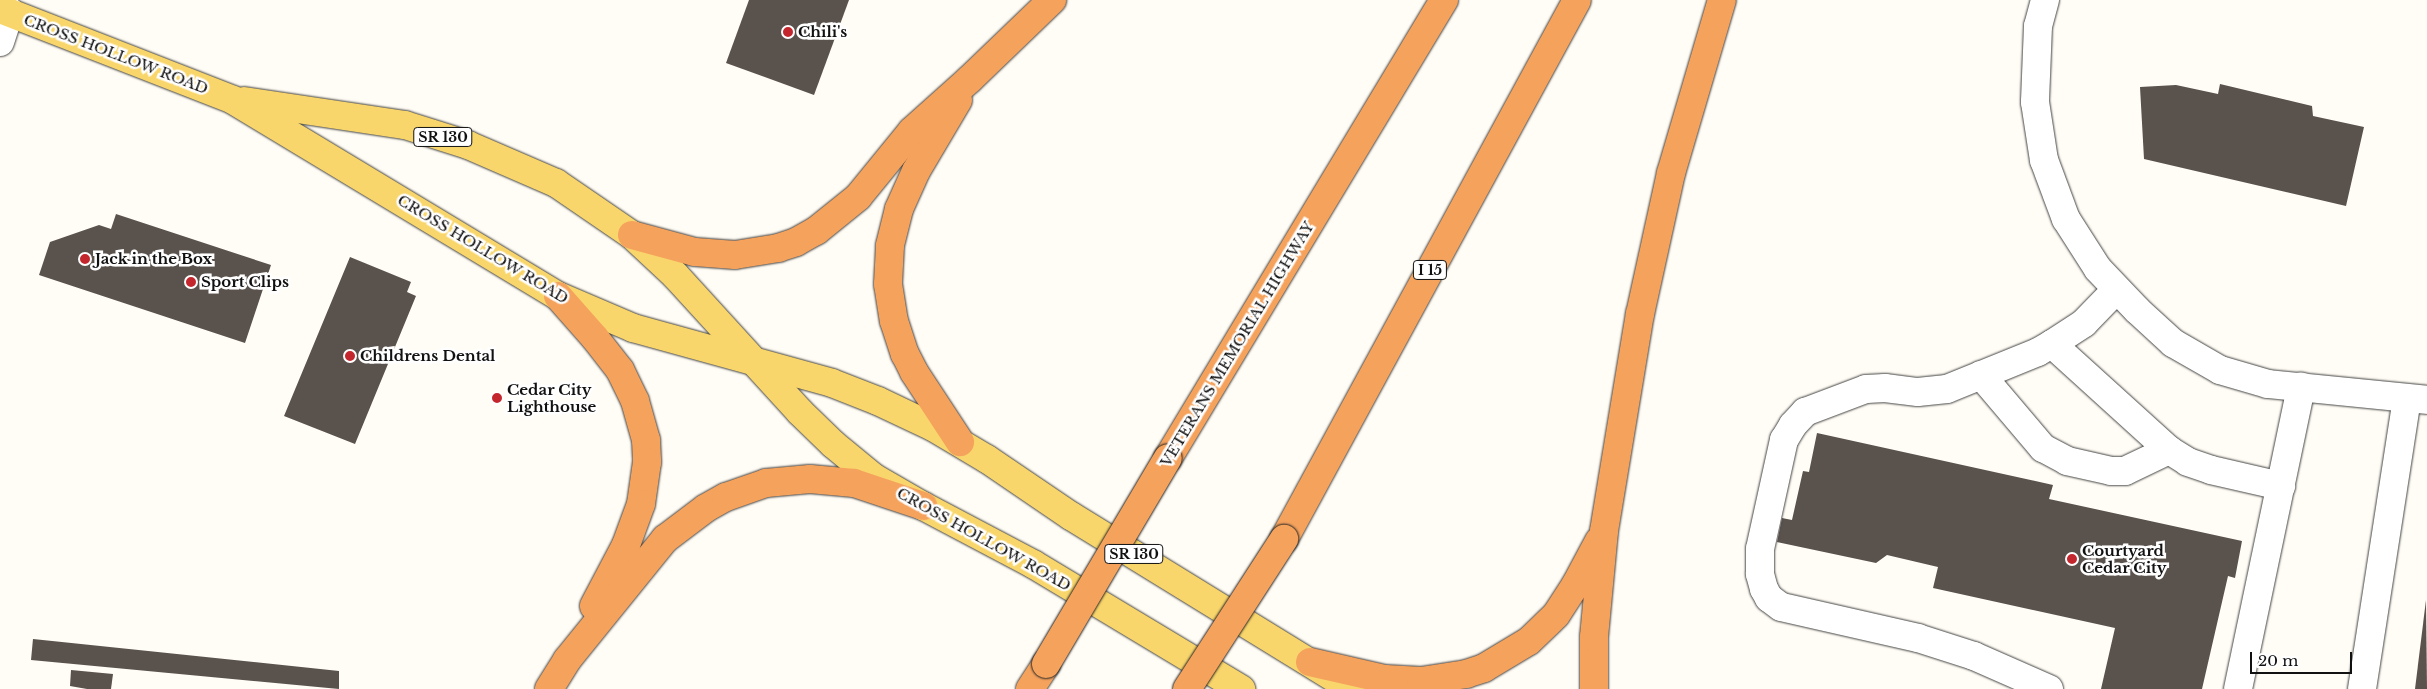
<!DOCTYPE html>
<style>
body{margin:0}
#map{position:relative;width:2427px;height:689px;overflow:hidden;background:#fffdf5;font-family:"Libre Baskerville",serif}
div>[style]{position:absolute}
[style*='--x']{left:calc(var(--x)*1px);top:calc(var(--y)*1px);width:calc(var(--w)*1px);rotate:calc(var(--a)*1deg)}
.building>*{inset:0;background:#5a524d}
.roads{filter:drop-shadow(0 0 1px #444) drop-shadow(0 0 1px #444)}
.minor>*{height:28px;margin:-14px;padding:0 14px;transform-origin:14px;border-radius:14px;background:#fff}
.major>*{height:28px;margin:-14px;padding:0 14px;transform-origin:14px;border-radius:14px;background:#f9d66b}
.highway>*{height:28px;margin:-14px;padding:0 14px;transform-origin:14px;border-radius:14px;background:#f5a25d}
.bridges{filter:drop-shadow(0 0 1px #222) drop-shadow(0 0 1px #222)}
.highway-bridge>*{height:28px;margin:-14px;padding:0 14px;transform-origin:14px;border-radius:14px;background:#f5a25d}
.dots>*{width:14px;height:14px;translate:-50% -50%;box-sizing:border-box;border:2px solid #fff;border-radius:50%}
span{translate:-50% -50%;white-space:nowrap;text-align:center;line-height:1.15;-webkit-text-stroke:5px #fff;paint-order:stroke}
.shield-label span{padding:1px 4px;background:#fff;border:1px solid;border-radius:4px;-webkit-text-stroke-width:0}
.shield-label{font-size:14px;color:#111;font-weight:700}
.poi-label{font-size:15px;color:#111;font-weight:700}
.left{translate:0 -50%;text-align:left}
.street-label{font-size:15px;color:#111}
.scale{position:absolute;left:2250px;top:652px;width:102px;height:22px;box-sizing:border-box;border:2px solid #111;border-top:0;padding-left:6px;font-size:15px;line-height:18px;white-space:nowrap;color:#111;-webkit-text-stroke:4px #fff;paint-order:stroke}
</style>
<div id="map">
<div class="building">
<i style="clip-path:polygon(749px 0,849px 0,814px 95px,726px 63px)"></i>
<i style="clip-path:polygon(2220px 84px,2312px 106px,2313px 116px,2364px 127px,2346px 206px,2144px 159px,2140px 87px,2176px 85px,2218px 94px)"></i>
<i style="clip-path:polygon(116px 214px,271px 265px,245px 343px,39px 275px,50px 242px,99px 225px,111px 229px)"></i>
<i style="clip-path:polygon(350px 257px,411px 282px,407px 292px,416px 296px,355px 444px,284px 416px)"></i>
<i style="clip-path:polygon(1817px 433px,2053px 485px,2049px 499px,2242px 541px,2235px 578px,2228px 576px,2202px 689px,2101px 689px,2115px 628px,1933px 588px,1938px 567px,1887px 555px,1876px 563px,1777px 542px,1782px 518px,1792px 520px,1803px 471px,1809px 472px)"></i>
<i style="clip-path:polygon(2426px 600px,2427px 689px,2415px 689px)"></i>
<i style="clip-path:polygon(33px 639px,339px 671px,339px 689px,31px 660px)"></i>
<i style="clip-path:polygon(71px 670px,113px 674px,111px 689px,87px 689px,70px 686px)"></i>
</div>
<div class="roads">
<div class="minor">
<i style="--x:2045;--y:0;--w:27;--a:105"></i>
<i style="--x:2038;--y:26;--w:76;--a:92.3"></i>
<i style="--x:2035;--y:102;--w:59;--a:81.2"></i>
<i style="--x:2044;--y:160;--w:63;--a:69.6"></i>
<i style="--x:2066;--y:219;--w:59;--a:57.4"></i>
<i style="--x:2098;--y:269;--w:57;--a:46.4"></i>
<i style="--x:2137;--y:310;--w:49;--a:42.5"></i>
<i style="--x:2173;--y:343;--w:54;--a:29.9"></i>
<i style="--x:2220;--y:370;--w:50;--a:16.3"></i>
<i style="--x:2268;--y:384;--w:160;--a:5.7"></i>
<i style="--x:0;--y:42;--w:32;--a:-72"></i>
<i style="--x:2052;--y:344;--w:158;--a:42.2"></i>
<i style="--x:2169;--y:450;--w:22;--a:32"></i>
<i style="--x:2188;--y:462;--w:24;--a:19"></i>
<i style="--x:2211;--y:470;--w:72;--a:12.9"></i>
<i style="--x:1981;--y:375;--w:96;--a:49.7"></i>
<i style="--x:2043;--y:448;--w:27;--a:28"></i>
<i style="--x:2067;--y:461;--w:45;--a:12.8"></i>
<i style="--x:2111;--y:471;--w:14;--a:0"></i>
<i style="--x:2125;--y:471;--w:49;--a:-25.5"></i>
<i style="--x:2049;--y:689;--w:82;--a:-156.3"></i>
<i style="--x:1974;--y:656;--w:59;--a:-162.2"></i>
<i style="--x:1918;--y:638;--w:140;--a:-167.2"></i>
<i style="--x:1781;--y:607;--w:15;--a:-143"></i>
<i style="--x:1769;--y:598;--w:10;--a:-119"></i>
<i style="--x:1764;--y:589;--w:16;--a:-105"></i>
<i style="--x:1760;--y:574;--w:25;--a:-90"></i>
<i style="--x:1760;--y:549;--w:112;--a:-77.6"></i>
<i style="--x:1784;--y:440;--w:17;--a:-59"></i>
<i style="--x:1793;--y:425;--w:18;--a:-47"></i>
<i style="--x:1805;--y:412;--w:65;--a:-20.7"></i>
<i style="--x:1866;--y:389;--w:19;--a:-3"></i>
<i style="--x:1885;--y:388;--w:33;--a:7"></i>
<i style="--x:1918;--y:392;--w:29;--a:-6"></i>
<i style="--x:1947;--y:389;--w:98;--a:-22.1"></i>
<i style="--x:2038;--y:352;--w:16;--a:-30"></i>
<i style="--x:2052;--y:344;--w:38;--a:-33"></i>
<i style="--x:2084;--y:323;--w:47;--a:-45.9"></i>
<i style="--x:2238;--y:689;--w:309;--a:-78.2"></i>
<i style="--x:2362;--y:689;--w:294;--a:-81.2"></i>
</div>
<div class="major">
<i style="--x:0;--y:9;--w:250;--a:21.3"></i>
<i style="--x:233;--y:100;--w:380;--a:31.1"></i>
<i style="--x:558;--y:296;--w:82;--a:23.1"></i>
<i style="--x:633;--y:328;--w:206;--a:15.4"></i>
<i style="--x:832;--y:383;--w:49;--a:21.4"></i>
<i style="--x:878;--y:401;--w:61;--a:25.3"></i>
<i style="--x:933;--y:427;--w:63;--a:30.7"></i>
<i style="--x:987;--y:459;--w:102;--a:34.2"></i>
<i style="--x:1071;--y:516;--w:330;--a:31.6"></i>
<i style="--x:244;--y:101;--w:163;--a:8.5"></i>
<i style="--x:405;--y:125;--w:66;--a:17.6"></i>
<i style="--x:468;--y:145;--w:96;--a:23.4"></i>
<i style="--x:556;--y:183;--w:92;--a:34.4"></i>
<i style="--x:632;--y:235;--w:59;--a:42.9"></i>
<i style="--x:675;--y:275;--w:185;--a:47.6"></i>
<i style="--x:800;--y:412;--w:46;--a:44.1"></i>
<i style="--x:833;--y:444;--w:52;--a:39.5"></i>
<i style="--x:873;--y:477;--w:58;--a:30.1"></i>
<i style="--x:923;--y:506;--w:124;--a:27.8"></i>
<i style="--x:1033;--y:564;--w:243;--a:31"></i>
</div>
<div class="highway">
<i style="--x:958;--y:100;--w:82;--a:120.6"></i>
<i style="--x:916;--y:171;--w:42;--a:114.1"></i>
<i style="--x:899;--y:209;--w:38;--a:104"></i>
<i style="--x:890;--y:246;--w:38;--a:93"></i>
<i style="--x:888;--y:284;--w:37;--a:81"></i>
<i style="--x:894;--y:321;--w:35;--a:72"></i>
<i style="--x:905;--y:354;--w:20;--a:63"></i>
<i style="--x:914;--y:372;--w:84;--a:56.7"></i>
<i style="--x:632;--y:235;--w:65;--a:15.1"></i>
<i style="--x:695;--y:252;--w:40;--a:4.3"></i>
<i style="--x:735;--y:255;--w:44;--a:-9.2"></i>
<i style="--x:778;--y:248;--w:19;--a:-18"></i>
<i style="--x:796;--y:242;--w:23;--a:-29"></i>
<i style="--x:816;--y:231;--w:54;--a:-39"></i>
<i style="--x:858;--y:197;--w:85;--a:-50.7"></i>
<i style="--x:912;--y:131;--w:78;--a:-41.9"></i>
<i style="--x:970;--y:79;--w:114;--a:-43.9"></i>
<i style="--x:558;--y:296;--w:56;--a:48.6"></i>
<i style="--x:595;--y:338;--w:41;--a:52"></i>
<i style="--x:620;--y:370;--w:34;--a:64"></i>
<i style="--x:635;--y:401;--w:41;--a:74.2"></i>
<i style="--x:646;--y:440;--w:22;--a:87"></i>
<i style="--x:647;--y:462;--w:42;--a:98.1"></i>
<i style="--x:641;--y:504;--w:44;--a:110.1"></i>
<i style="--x:626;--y:545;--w:69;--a:117.7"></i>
<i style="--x:1168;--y:458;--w:535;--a:-58.93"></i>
<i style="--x:1284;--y:539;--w:613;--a:-61.47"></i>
<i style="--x:1310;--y:662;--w:77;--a:12.8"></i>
<i style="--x:1385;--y:679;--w:36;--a:3"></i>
<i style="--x:1421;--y:681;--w:46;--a:-8.8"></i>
<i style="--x:1466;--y:674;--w:19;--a:-18"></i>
<i style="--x:1484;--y:668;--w:52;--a:-31"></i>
<i style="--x:1529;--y:641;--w:37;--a:-44"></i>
<i style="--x:1556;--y:615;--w:37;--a:-57"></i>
<i style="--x:1576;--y:584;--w:49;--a:-61.9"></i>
<i style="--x:549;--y:689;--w:34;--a:-58"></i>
<i style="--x:567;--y:660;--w:156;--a:-51"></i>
<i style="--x:665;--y:539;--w:51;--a:-37.1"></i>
<i style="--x:706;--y:508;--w:23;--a:-29"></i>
<i style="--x:726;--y:497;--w:42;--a:-19.3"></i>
<i style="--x:766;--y:483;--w:44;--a:-5.2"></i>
<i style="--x:810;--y:479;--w:44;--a:5.2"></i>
<i style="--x:854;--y:483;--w:73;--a:18.4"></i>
<i style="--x:1030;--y:689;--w:30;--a:-57"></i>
<i style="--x:1594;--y:689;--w:52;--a:-90"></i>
<i style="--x:1594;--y:637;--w:106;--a:-84.6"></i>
<i style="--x:1604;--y:531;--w:220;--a:-80.6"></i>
<i style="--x:1640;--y:314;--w:144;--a:-77.6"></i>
<i style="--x:1671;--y:173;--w:180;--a:-73.6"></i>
</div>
</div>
<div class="bridges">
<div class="highway-bridge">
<i style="--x:1046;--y:664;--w:239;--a:-59.4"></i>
<i style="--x:1187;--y:689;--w:179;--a:-57.1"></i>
</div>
</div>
<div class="dots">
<i style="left:788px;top:32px;background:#c4262e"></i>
<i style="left:85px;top:259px;background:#c4262e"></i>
<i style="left:191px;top:282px;background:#c4262e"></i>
<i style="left:350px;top:356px;background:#c4262e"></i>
<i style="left:497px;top:398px;background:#c4262e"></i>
<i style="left:2072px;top:559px;background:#c4262e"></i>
</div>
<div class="shield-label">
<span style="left:443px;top:137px">SR 130</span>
<span style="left:1430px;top:270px">I 15</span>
<span style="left:1134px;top:554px">SR 130</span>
</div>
<div class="poi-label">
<span class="left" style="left:798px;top:32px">Chili's</span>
<span class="left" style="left:95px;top:259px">Jack in the Box</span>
<span class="left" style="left:201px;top:282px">Sport Clips</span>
<span class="left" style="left:360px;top:356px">Childrens Dental</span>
<span class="left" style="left:507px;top:398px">Cedar City<br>Lighthouse</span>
<span class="left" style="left:2082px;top:559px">Courtyard<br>Cedar City</span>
</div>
<div class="street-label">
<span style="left:116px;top:54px;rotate:21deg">CROSS HOLLOW ROAD</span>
<span style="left:483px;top:249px;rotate:31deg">CROSS HOLLOW ROAD</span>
<span style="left:1237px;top:344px;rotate:-59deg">VETERANS MEMORIAL HIGHWAY</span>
<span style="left:984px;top:539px;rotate:29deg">CROSS HOLLOW ROAD</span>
</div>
<div class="scale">20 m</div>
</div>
